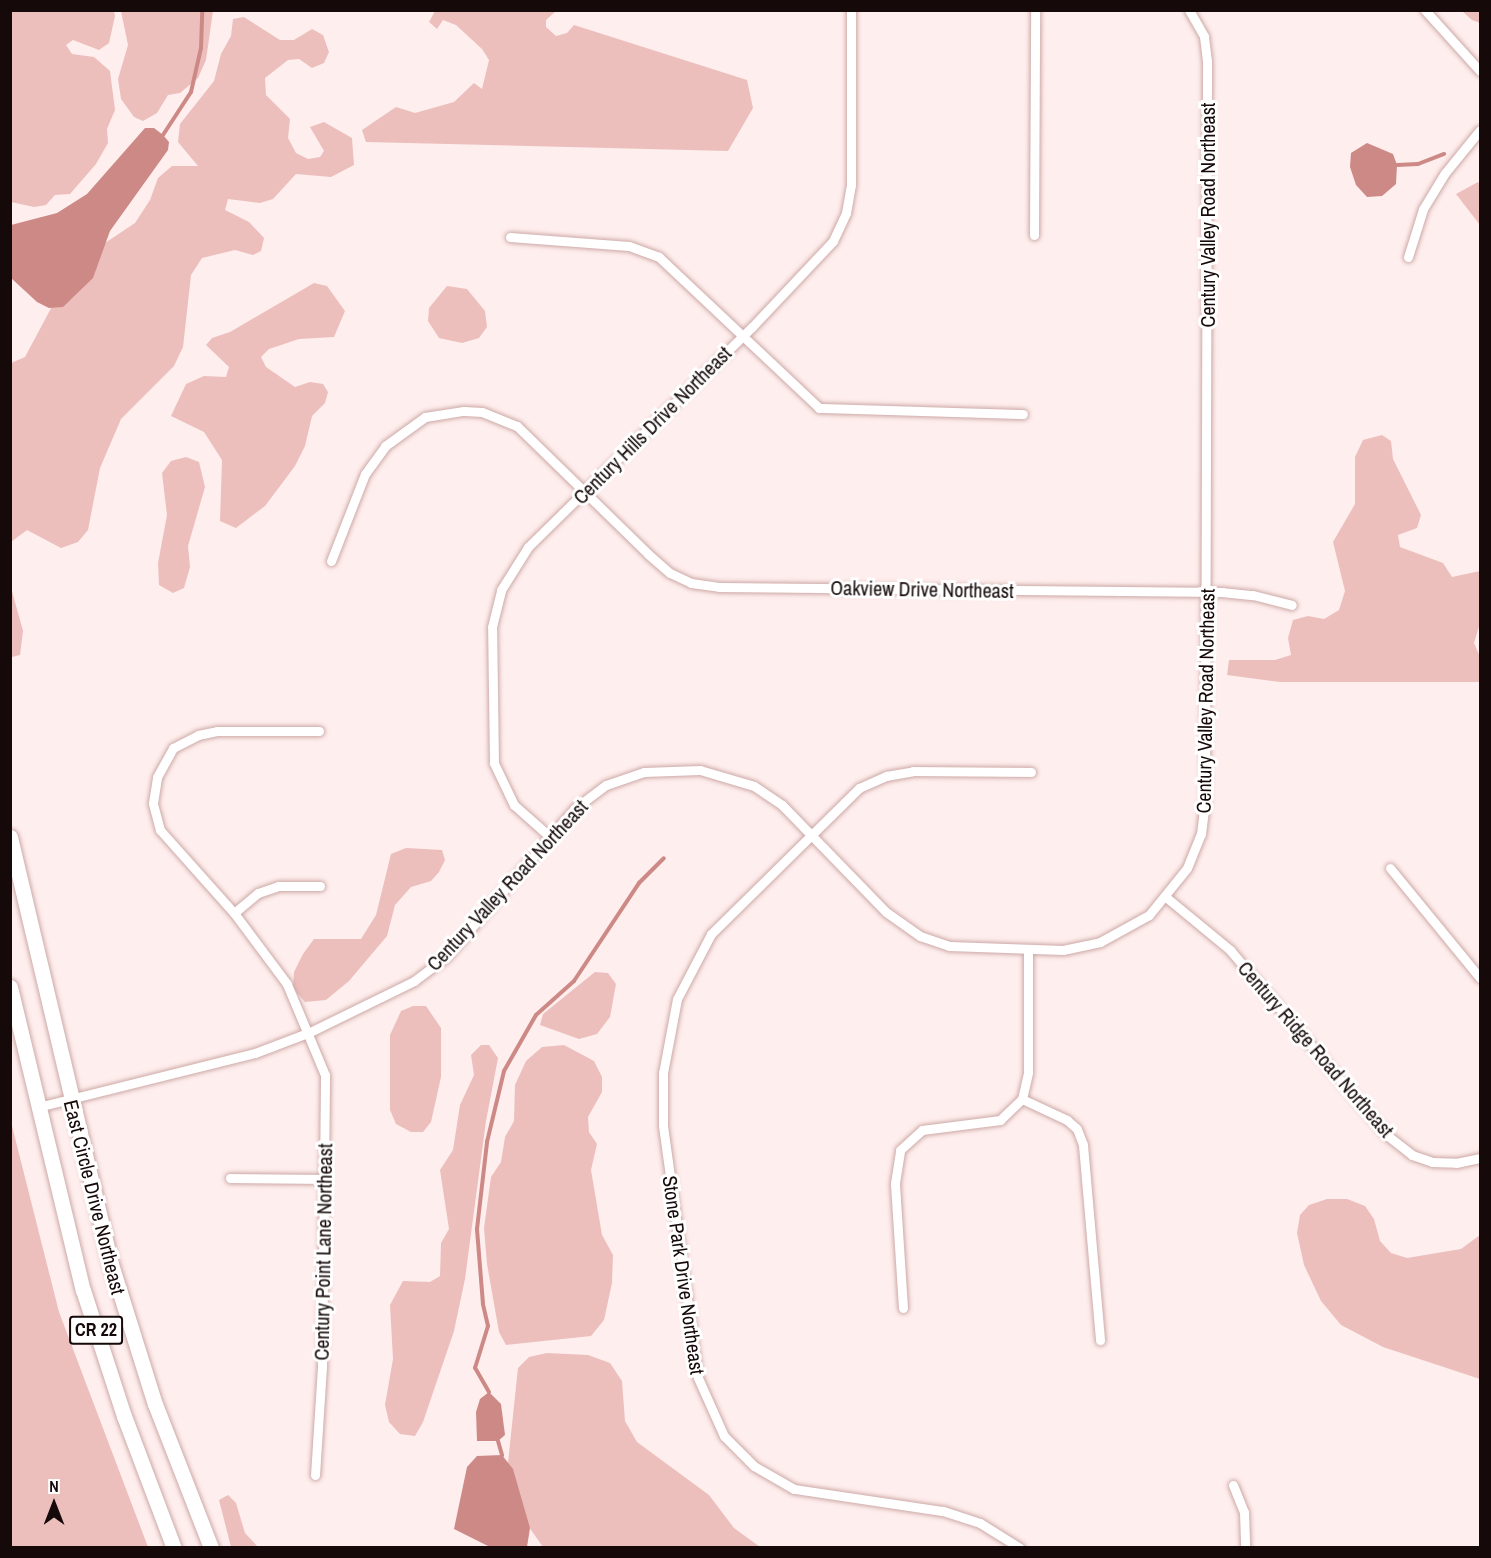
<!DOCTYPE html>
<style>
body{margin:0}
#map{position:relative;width:1491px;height:1558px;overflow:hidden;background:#feeeed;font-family:"Archivo Narrow",sans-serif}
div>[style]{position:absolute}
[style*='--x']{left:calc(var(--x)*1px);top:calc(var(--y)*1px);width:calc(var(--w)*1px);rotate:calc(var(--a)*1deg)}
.green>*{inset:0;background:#ecbfbd}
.water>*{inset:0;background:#cd8986}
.stream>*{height:4px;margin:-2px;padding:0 2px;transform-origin:2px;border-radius:2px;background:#cd8986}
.roads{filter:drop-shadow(0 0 2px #cda9a7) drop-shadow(0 0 2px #cda9a7)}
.street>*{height:9px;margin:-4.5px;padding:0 4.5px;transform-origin:4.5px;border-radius:4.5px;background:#fff}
.primary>*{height:15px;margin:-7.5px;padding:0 7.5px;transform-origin:7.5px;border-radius:7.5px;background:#fff}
span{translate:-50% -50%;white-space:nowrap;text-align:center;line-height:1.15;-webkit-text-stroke:6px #fff;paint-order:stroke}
.shield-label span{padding:2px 4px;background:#fff;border:2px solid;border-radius:4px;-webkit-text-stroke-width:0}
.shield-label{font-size:18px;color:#150909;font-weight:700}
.street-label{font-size:20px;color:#150909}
.frame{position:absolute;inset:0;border:12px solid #150909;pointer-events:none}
.north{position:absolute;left:24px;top:1474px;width:60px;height:60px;-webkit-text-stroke:4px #fff;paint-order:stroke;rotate:0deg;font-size:16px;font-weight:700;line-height:24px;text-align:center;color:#150909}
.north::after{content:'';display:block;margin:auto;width:21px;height:27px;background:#150909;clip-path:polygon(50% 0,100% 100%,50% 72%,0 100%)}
</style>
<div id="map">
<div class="green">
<i style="clip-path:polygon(11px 10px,114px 11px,115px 16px,109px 43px,99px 50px,73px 40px,66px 45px,72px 54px,94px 57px,110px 71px,115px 110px,107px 129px,108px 143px,96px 164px,70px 194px,55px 195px,46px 205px,34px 207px,11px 202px)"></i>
<i style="clip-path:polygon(121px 11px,213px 11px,206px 60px,198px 78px,180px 93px,168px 95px,157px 113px,143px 121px,134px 117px,121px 99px,118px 79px,128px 45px)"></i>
<i style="clip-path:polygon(435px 11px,556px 11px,546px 20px,546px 27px,556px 36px,567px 33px,574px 25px,747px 80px,753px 108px,728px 151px,366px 142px,362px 130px,396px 107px,415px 113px,454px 102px,474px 83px,482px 89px,489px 60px,482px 49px,456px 25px,443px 20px,437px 29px,429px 22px)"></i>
<i style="clip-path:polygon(1462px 11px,1480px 11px,1480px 23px,1472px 20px)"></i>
<i style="clip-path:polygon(244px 17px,280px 40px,294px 40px,312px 29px,323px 35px,329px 52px,324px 63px,312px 68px,299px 59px,288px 60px,265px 78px,266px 95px,290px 119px,288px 138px,296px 153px,308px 159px,320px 157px,324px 151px,310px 127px,324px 122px,352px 138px,354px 165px,331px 177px,296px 174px,273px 199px,260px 203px,228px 199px,225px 210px,249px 222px,264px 238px,261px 251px,253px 255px,235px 250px,202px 258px,191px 275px,183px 347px,174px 366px,121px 419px,100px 468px,88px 530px,78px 542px,61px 548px,27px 530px,11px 542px,11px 363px,25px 357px,57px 297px,99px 247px,135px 223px,150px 200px,158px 178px,172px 166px,198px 166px,178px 142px,180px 124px,214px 81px,221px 54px,231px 36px,233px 19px)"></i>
<i style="clip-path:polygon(1478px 182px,1480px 184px,1480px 225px,1456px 194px)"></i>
<i style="clip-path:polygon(314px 283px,327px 286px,345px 311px,334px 337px,299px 339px,269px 349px,261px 357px,266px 367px,295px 387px,310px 382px,323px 384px,328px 392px,325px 403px,312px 416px,305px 446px,295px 466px,265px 506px,236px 528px,220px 521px,222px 460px,204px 432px,171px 416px,186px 384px,204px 376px,226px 377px,229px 367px,206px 345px,212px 338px,230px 332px)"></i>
<i style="clip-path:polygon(447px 286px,467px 289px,485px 311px,487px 327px,479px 338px,462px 343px,439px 338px,428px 321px,429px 308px)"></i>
<i style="clip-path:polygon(1382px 435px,1391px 441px,1393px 459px,1421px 515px,1417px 528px,1398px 535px,1400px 547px,1443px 563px,1452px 577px,1480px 571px,1480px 623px,1474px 643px,1480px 657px,1480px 682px,1280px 682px,1227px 675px,1229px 660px,1275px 660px,1291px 655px,1288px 638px,1293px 620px,1308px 616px,1324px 619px,1339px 610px,1345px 591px,1333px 542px,1355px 504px,1355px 457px,1363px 440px)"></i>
<i style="clip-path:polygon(186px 457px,199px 462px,205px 487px,188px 546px,190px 567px,184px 588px,173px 593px,159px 585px,158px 563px,167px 515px,162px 473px,171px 461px)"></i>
<i style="clip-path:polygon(10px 584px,23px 631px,20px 655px,12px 657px)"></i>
<i style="clip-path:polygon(406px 848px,442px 850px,445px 860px,439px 872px,431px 881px,411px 887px,395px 905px,387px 936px,349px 981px,326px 1000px,305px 1002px,293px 988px,294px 972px,303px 954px,314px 939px,361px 939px,376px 915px,391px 854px)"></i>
<i style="clip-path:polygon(595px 972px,608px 973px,616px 984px,610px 1017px,597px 1034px,579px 1039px,540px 1025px,543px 1014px)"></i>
<i style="clip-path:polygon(413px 1006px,426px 1006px,441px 1028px,441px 1077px,431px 1122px,423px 1132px,411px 1132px,396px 1124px,390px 1110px,390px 1035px,401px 1011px)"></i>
<i style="clip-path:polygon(481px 1045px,489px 1045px,498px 1058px,486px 1121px,465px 1279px,454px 1331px,423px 1422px,415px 1436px,400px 1434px,389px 1422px,385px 1405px,393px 1359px,390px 1305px,403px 1281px,430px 1282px,440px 1276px,441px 1243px,449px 1229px,440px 1170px,453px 1150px,460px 1105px,474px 1075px,471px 1055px)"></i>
<i style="clip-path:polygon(564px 1045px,594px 1061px,602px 1077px,602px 1092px,588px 1117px,589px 1132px,597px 1144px,591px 1170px,602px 1235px,613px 1255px,612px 1283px,604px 1320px,591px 1336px,506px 1345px,499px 1332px,487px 1264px,484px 1228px,491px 1177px,501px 1162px,505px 1137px,514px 1121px,515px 1085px,526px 1061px,542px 1047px)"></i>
<i style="clip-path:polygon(10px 1118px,59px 1312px,148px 1547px,11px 1547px)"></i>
<i style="clip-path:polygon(1327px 1199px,1347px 1199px,1365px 1206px,1374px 1219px,1380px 1241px,1391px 1253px,1407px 1258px,1461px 1249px,1480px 1235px,1480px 1379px,1383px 1347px,1341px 1325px,1321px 1301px,1304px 1265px,1297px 1233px,1300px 1215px,1309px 1205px)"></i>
<i style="clip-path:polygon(547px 1353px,588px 1355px,610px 1363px,622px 1381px,625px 1421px,637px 1442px,709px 1495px,734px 1528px,760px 1547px,543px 1547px,522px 1517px,507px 1472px,518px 1368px,529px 1357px)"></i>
<i style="clip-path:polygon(228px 1495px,236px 1503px,245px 1533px,258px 1547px,231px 1547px,219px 1500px)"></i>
</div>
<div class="water">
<i style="clip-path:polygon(145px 128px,154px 128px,163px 135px,169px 142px,168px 150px,110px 231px,93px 278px,63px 307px,49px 308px,37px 302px,11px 278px,11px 225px,57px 213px,87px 194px)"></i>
<i style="clip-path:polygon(1367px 143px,1393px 154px,1397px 165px,1396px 184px,1382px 196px,1367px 197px,1356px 185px,1350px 167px,1351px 153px)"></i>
<i style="clip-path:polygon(489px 1392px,501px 1404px,505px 1435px,498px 1441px,477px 1441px,476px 1412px,480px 1399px)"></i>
<i style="clip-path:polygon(502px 1455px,513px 1469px,530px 1528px,527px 1547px,490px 1547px,454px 1529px,467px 1467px,477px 1456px)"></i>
</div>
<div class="stream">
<i style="--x:163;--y:135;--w:51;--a:-56.9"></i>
<i style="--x:191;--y:92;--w:45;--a:-77.2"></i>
<i style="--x:201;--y:48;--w:38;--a:-88"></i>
<i style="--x:1397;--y:165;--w:21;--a:-3"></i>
<i style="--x:1418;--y:164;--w:28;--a:-21"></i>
<i style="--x:489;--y:1392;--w:28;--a:-120"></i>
<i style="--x:475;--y:1368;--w:44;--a:-72.8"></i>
<i style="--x:488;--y:1326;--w:23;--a:-103"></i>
<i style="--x:483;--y:1304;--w:75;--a:-94.6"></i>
<i style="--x:477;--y:1229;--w:88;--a:-83.4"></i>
<i style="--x:487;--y:1142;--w:73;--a:-76.5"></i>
<i style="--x:504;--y:1071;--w:64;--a:-60.3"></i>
<i style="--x:536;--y:1015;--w:51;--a:-41.8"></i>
<i style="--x:574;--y:981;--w:118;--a:-56.4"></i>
<i style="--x:639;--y:883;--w:35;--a:-45"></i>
<i style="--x:498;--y:1441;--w:15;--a:74"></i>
</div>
<div class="roads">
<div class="street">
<i style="--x:1425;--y:10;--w:82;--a:48"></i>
<i style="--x:1034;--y:235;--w:225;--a:-89.7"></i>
<i style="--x:510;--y:237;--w:119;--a:4.3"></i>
<i style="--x:629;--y:246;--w:32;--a:20"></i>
<i style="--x:659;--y:257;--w:220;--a:43.3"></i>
<i style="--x:819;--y:408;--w:204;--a:1.7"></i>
<i style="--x:1408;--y:257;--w:50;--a:-72.6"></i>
<i style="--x:1423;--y:209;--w:42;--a:-58.6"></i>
<i style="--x:1445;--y:173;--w:55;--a:-50.9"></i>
<i style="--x:331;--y:561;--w:93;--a:-68.7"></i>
<i style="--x:365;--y:474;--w:34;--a:-54"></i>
<i style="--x:385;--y:446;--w:49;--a:-35.9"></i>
<i style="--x:425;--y:417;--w:39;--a:-9"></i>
<i style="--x:464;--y:411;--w:18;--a:3"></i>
<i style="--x:482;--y:412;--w:38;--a:22"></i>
<i style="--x:517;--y:426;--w:183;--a:44.3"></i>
<i style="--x:648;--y:554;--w:29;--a:41"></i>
<i style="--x:670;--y:573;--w:23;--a:25"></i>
<i style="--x:691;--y:583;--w:28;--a:8"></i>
<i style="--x:719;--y:587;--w:503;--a:0.57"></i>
<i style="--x:1222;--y:592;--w:31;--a:6"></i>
<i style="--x:1253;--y:595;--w:40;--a:14.4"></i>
<i style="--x:548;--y:835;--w:45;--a:-138.6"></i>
<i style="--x:514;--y:805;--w:47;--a:-115.5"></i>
<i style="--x:494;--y:763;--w:136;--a:-90.8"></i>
<i style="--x:492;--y:627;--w:38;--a:-76"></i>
<i style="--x:501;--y:590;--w:51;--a:-57.9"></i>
<i style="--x:528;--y:547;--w:314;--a:-44.5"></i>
<i style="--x:752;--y:327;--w:118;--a:-46.7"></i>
<i style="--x:833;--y:241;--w:31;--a:-65"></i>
<i style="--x:846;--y:213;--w:28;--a:-80"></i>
<i style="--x:851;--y:185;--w:175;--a:-90"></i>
<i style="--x:1390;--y:868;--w:142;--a:50.7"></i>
<i style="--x:1167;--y:898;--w:82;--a:39.5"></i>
<i style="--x:1230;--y:950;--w:244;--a:49.7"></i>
<i style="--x:1388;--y:1136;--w:31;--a:38"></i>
<i style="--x:1412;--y:1155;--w:21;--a:19"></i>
<i style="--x:1432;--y:1162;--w:24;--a:2"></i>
<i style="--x:1456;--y:1163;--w:25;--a:-12"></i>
<i style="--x:234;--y:913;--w:31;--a:-40"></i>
<i style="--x:258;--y:893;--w:21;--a:-19"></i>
<i style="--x:278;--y:886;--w:42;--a:0"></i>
<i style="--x:1022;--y:1099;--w:50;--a:25"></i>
<i style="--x:1067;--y:1120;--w:13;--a:42"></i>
<i style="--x:1077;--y:1129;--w:17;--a:69"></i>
<i style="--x:1083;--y:1145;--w:196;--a:85"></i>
<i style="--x:38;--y:1107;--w:224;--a:-14"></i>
<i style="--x:255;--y:1053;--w:59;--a:-20.9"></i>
<i style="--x:310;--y:1032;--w:116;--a:-26.1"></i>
<i style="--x:414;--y:981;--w:40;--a:-37"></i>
<i style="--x:446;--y:957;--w:196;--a:-49.1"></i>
<i style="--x:574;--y:809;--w:40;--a:-37"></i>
<i style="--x:606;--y:785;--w:40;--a:-18.9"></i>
<i style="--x:644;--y:772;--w:56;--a:-2"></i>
<i style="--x:700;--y:770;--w:56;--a:16.5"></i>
<i style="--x:754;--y:786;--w:34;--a:34"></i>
<i style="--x:782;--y:805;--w:149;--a:45.8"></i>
<i style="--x:886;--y:912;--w:42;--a:35.2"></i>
<i style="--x:920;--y:936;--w:31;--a:19"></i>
<i style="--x:949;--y:946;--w:114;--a:2"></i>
<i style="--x:1063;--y:950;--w:38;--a:-12"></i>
<i style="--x:1100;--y:942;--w:56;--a:-28.9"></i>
<i style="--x:1149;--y:915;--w:60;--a:-51"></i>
<i style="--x:1187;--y:868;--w:37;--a:-68"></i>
<i style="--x:1201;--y:834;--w:34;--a:-83"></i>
<i style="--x:1205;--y:800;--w:739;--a:-89.84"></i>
<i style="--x:1207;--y:61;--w:25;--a:-97"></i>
<i style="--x:1204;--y:36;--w:30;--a:-120"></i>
<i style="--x:230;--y:1178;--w:94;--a:0.6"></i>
<i style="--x:903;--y:1308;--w:125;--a:-93.7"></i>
<i style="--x:895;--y:1183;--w:33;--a:-81"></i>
<i style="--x:900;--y:1150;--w:30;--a:-42"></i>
<i style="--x:922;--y:1130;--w:79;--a:-7.3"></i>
<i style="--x:1000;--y:1120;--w:30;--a:-44"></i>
<i style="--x:1022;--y:1099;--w:28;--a:-77"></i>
<i style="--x:1028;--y:1072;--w:122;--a:-90"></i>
<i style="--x:315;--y:1475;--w:107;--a:-86.3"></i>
<i style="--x:322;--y:1368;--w:293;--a:-89.4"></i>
<i style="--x:325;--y:1075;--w:99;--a:-112.7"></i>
<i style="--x:287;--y:984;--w:89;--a:-126.7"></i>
<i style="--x:234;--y:913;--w:111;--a:-131.7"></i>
<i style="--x:160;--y:830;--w:28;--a:-105"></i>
<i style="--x:153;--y:803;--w:26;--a:-81"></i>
<i style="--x:157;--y:777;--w:33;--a:-61"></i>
<i style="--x:173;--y:748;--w:28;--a:-27"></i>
<i style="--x:198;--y:735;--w:19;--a:-12"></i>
<i style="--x:217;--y:731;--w:102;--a:0"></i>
<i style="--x:1233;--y:1485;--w:29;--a:68"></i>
<i style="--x:1244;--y:1512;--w:36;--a:88"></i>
<i style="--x:1020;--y:1548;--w:47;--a:-148"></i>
<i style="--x:980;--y:1523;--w:40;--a:-162"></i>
<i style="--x:942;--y:1511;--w:150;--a:-171.5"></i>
<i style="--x:794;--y:1489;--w:46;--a:-150.1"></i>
<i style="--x:754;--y:1466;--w:42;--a:-135"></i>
<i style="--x:724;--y:1436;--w:64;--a:-114.1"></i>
<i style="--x:698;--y:1378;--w:255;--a:-97.9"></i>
<i style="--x:663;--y:1125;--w:52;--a:-90"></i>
<i style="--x:663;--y:1073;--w:75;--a:-79.3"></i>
<i style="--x:677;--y:999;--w:73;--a:-62.4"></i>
<i style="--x:711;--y:934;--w:208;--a:-44.6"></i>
<i style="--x:859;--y:788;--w:30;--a:-24"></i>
<i style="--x:886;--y:776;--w:27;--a:-10"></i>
<i style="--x:913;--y:771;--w:118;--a:0.5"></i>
</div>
<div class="primary">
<i style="--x:10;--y:837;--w:439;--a:76.7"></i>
<i style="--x:111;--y:1264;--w:147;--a:72.6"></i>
<i style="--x:155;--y:1404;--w:155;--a:68.7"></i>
<i style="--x:10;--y:987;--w:312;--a:76.5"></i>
<i style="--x:83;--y:1290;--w:133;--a:72"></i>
<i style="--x:124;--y:1416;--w:141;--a:69.3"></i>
</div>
</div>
<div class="shield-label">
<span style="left:96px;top:1330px">CR 22</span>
</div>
<div class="street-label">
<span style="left:1207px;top:215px;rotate:-90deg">Century Valley Road Northeast</span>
<span style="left:652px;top:425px;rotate:-45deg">Century Hills Drive Northeast</span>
<span style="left:922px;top:589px;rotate:1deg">Oakview Drive Northeast</span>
<span style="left:1205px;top:701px;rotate:-89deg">Century Valley Road Northeast</span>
<span style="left:507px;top:885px;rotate:-47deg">Century Valley Road Northeast</span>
<span style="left:1316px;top:1049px;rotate:49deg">Century Ridge Road Northeast</span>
<span style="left:95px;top:1197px;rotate:76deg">East Circle Drive Northeast</span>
<span style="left:323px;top:1252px;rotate:-89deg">Century Point Lane Northeast</span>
<span style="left:684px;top:1275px;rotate:82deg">Stone Park Drive Northeast</span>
</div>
<div class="frame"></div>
<div class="north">N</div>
</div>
